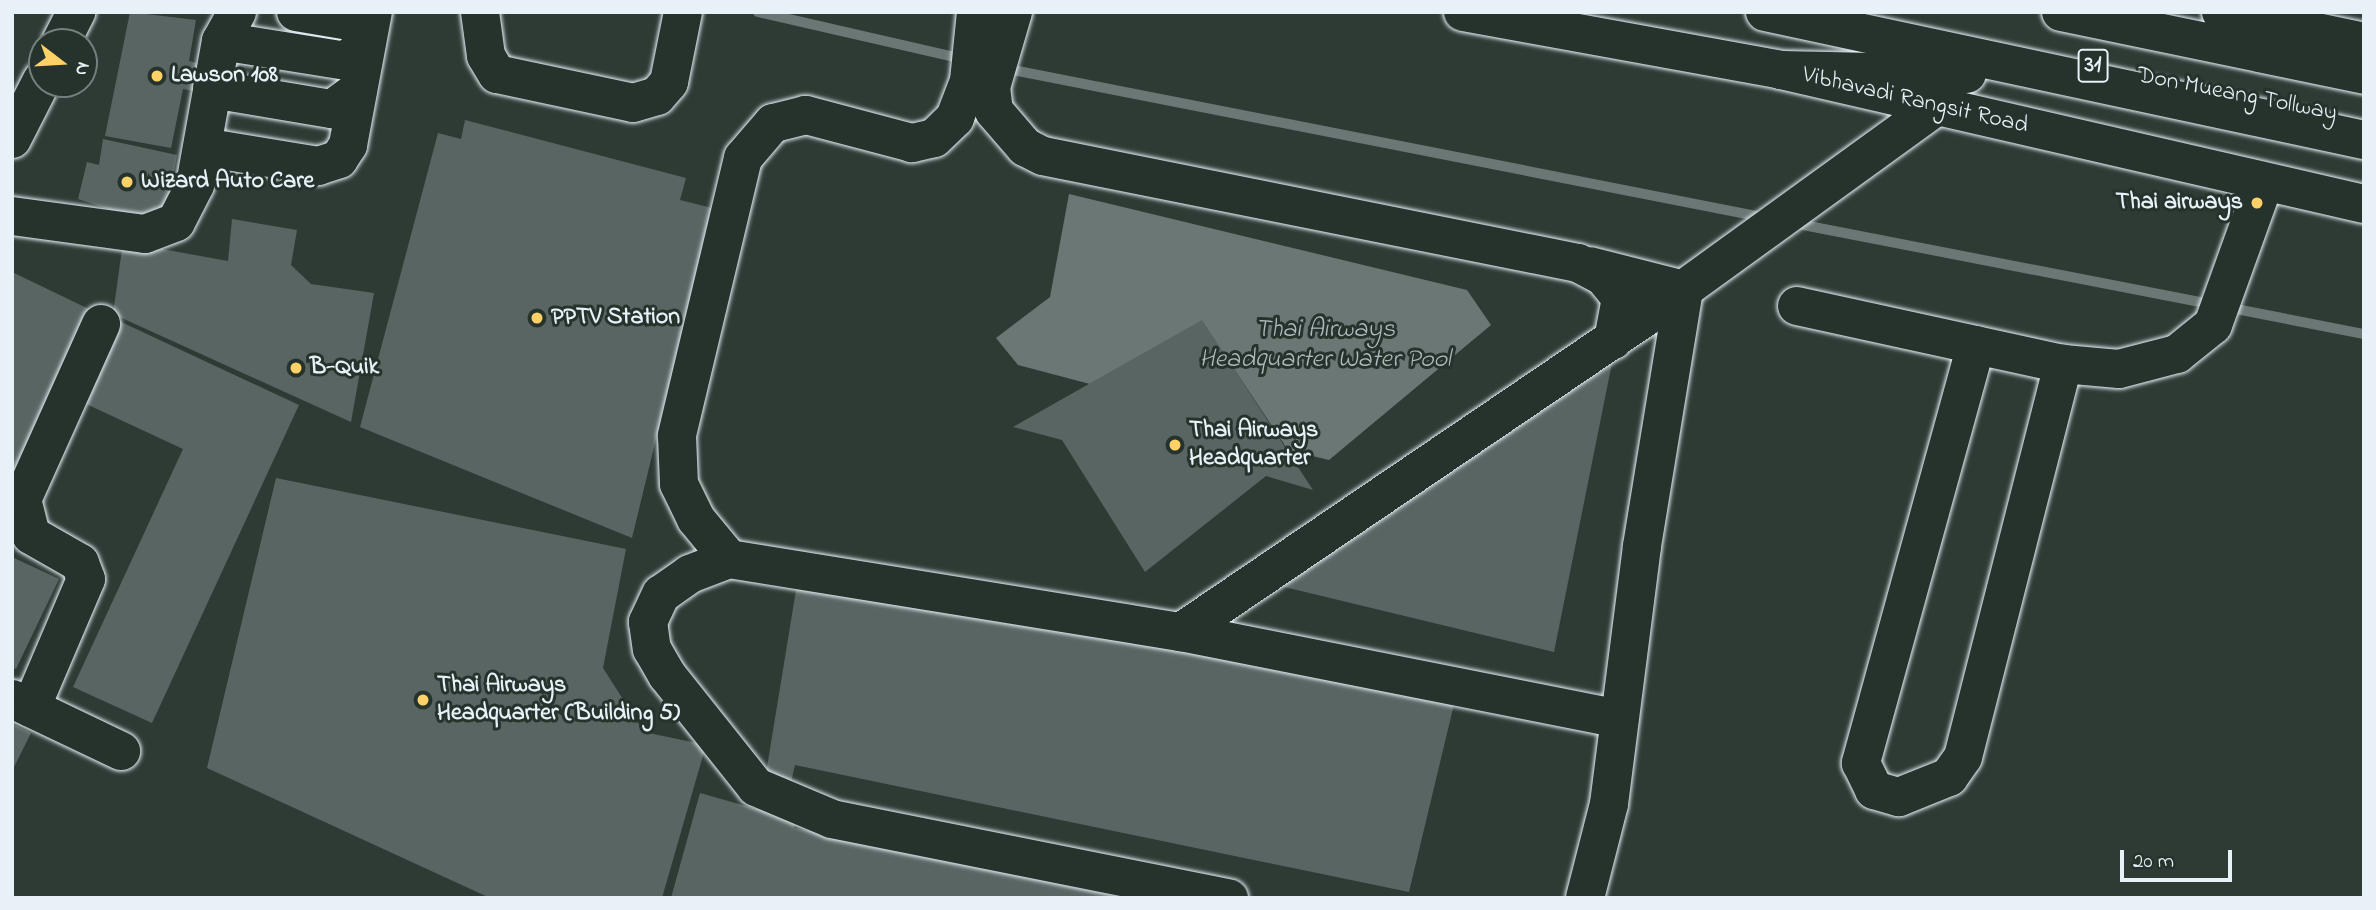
<!DOCTYPE html>
<style>
body{margin:0}
#map{position:relative;width:2376px;height:910px;overflow:hidden;background:#2e3b35;font-family:"Indie Flower",sans-serif}
div>[style]{position:absolute}
[style*='--x']{left:calc(var(--x)*1px);top:calc(var(--y)*1px);width:calc(var(--w)*1px);rotate:calc(var(--a)*1deg)}
.water>*{inset:0;background:#6b7775}
.stream>*{height:10px;margin:-5px;padding:0 5px;transform-origin:5px;border-radius:5px;background:#6b7775}
.building>*{inset:0;background:#596563}
.roads{filter:drop-shadow(0 0 2px #e8f1f8) drop-shadow(0 0 2px #e8f1f8)}
.minor>*{height:38px;margin:-19px;padding:0 19px;transform-origin:19px;border-radius:19px;background:#26332d}
.major>*{height:38px;margin:-19px;padding:0 19px;transform-origin:19px;border-radius:19px;background:#26332d}
.highway>*{height:38px;margin:-19px;padding:0 19px;transform-origin:19px;border-radius:19px;background:#26332d}
.dots>*{width:19px;height:19px;translate:-50% -50%;box-sizing:border-box;border:4px solid #26332d;border-radius:50%}
span{translate:-50% -50%;white-space:nowrap;text-align:center;line-height:1.15;-webkit-text-stroke:6px #26332d;paint-order:stroke}
.shield-label span{padding:2px 5px;background:#26332d;border:2px solid;border-radius:5px;-webkit-text-stroke-width:0}
.shield-label{font-size:23px;color:#e8f1f8;font-weight:700}
.poi-label{font-size:24px;color:#e8f1f8;font-weight:700}
.left{translate:0 -50%;text-align:left}
.right{translate:-100% -50%;text-align:right}
.street-label{font-size:24px;color:#e8f1f8}
.water-label{font-size:26px;color:#b0babd;font-style:italic}
.frame{position:absolute;inset:0;border:14px solid #e8f1f8;pointer-events:none}
.north{position:absolute;left:28px;top:28px;width:70px;height:70px;box-sizing:border-box;background:#26332d;border:2px solid #747f7e;border-radius:50%;rotate:107deg;font-size:19px;font-weight:700;line-height:28px;text-align:center;color:#e8f1f8}
.north::after{content:'';display:block;margin:auto;width:24px;height:32px;background:#ffd166;clip-path:polygon(50% 0,100% 100%,50% 72%,0 100%)}
.scale{position:absolute;left:2120px;top:850px;width:112px;height:32px;box-sizing:border-box;border:4px solid #e8f1f8;border-top:0;padding-left:9px;font-size:21px;line-height:24px;white-space:nowrap;color:#e8f1f8;-webkit-text-stroke:5px #26332d;paint-order:stroke}
</style>
<div id="map">
<div class="water">
<i style="clip-path:polygon(1069px 194px,1467px 290px,1491px 325px,1329px 460px,1288px 450px,1202px 321px,1090px 384px,1018px 365px,996px 338px,1050px 297px)"></i>
</div>
<div class="stream">
<i style="--x:758;--y:12;--w:210;--a:12.9"></i>
<i style="--x:1003;--y:68;--w:779;--a:11.11"></i>
<i style="--x:1793;--y:223;--w:582;--a:11"></i>
</div>
<div class="building">
<i style="clip-path:polygon(130px 12px,196px 20px,189px 61px,200px 64px,194px 91px,183px 89px,171px 148px,105px 136px)"></i>
<i style="clip-path:polygon(465px 120px,686px 178px,680px 200px,712px 208px,632px 538px,360px 427px,438px 133px,461px 139px)"></i>
<i style="clip-path:polygon(103px 139px,177px 155px,166px 216px,120px 213px,78px 199px,87px 162px,99px 165px)"></i>
<i style="clip-path:polygon(232px 219px,297px 230px,291px 265px,311px 284px,374px 293px,351px 422px,113px 314px,123px 242px,228px 261px)"></i>
<i style="clip-path:polygon(12px 272px,93px 311px,12px 478px)"></i>
<i style="clip-path:polygon(1202px 320px,1313px 490px,1266px 476px,1145px 572px,1062px 440px,1013px 427px)"></i>
<i style="clip-path:polygon(119px 321px,299px 405px,152px 723px,73px 687px,183px 449px,82px 402px)"></i>
<i style="clip-path:polygon(1615px 348px,1554px 652px,1268px 583px)"></i>
<i style="clip-path:polygon(276px 478px,626px 549px,603px 668px,644px 732px,706px 745px,662px 898px,490px 898px,207px 768px)"></i>
<i style="clip-path:polygon(12px 557px,59px 579px,16px 669px,12px 667px)"></i>
<i style="clip-path:polygon(797px 584px,1455px 700px,1409px 892px,795px 765px,783px 815px,796px 817px,794px 828px,1124px 898px,671px 898px,700px 793px,760px 810px)"></i>
<i style="clip-path:polygon(12px 724px,31px 733px,12px 771px)"></i>
</div>
<div class="roads">
<div class="minor">
<i style="--x:296;--y:12;--w:54;--a:9.6"></i>
<i style="--x:349;--y:21;--w:21;--a:-25"></i>
<i style="--x:480;--y:12;--w:44;--a:82.2"></i>
<i style="--x:486;--y:56;--w:21;--a:59"></i>
<i style="--x:497;--y:74;--w:139;--a:12"></i>
<i style="--x:633;--y:103;--w:25;--a:-16"></i>
<i style="--x:657;--y:96;--w:18;--a:-49"></i>
<i style="--x:669;--y:82;--w:71;--a:-78.7"></i>
<i style="--x:976;--y:12;--w:69;--a:95.8"></i>
<i style="--x:969;--y:81;--w:40;--a:111"></i>
<i style="--x:955;--y:118;--w:29;--a:136"></i>
<i style="--x:934;--y:138;--w:23;--a:167"></i>
<i style="--x:912;--y:143;--w:110;--a:-165.2"></i>
<i style="--x:806;--y:115;--w:34;--a:166"></i>
<i style="--x:773;--y:123;--w:46;--a:130.6"></i>
<i style="--x:743;--y:158;--w:286;--a:103.4"></i>
<i style="--x:677;--y:436;--w:48;--a:87.6"></i>
<i style="--x:679;--y:484;--w:39;--a:64"></i>
<i style="--x:696;--y:519;--w:52;--a:50.5"></i>
<i style="--x:729;--y:559;--w:458;--a:9.2"></i>
<i style="--x:1181;--y:632;--w:447;--a:11.2"></i>
<i style="--x:1013;--y:12;--w:78;--a:106.3"></i>
<i style="--x:991;--y:87;--w:24;--a:83"></i>
<i style="--x:994;--y:111;--w:48;--a:49.3"></i>
<i style="--x:1025;--y:147;--w:20;--a:27"></i>
<i style="--x:1043;--y:156;--w:546;--a:11.31"></i>
<i style="--x:1578;--y:263;--w:30;--a:28"></i>
<i style="--x:1604;--y:277;--w:27;--a:51"></i>
<i style="--x:1621;--y:298;--w:43;--a:100.8"></i>
<i style="--x:221;--y:41;--w:127;--a:9.1"></i>
<i style="--x:346;--y:61;--w:28;--a:-42"></i>
<i style="--x:61;--y:42;--w:34;--a:-63"></i>
<i style="--x:212;--y:89;--w:122;--a:9.5"></i>
<i style="--x:332;--y:109;--w:32;--a:-36"></i>
<i style="--x:12;--y:139;--w:66;--a:-63"></i>
<i style="--x:203;--y:147;--w:117;--a:9.4"></i>
<i style="--x:318;--y:166;--w:22;--a:-18"></i>
<i style="--x:339;--y:159;--w:17;--a:-57"></i>
<i style="--x:348;--y:145;--w:135;--a:-79.4"></i>
<i style="--x:12;--y:216;--w:134;--a:7.7"></i>
<i style="--x:145;--y:234;--w:33;--a:-21"></i>
<i style="--x:176;--y:222;--w:42;--a:-62.8"></i>
<i style="--x:195;--y:185;--w:146;--a:-79.8"></i>
<i style="--x:221;--y:41;--w:33;--a:-61"></i>
<i style="--x:1797;--y:306;--w:272;--a:12.3"></i>
<i style="--x:2063;--y:364;--w:56;--a:5.1"></i>
<i style="--x:2119;--y:369;--w:60;--a:-14.5"></i>
<i style="--x:2177;--y:354;--w:46;--a:-38.9"></i>
<i style="--x:2213;--y:325;--w:151;--a:-70.2"></i>
<i style="--x:1976;--y:345;--w:434;--a:105.4"></i>
<i style="--x:1861;--y:763;--w:30;--a:64"></i>
<i style="--x:1874;--y:790;--w:26;--a:16"></i>
<i style="--x:1899;--y:797;--w:54;--a:-21.8"></i>
<i style="--x:1949;--y:777;--w:24;--a:-55"></i>
<i style="--x:1963;--y:757;--w:406;--a:-75.7"></i>
<i style="--x:729;--y:559;--w:42;--a:159"></i>
<i style="--x:690;--y:574;--w:35;--a:145"></i>
<i style="--x:661;--y:594;--w:31;--a:115"></i>
<i style="--x:648;--y:622;--w:27;--a:82"></i>
<i style="--x:652;--y:649;--w:30;--a:60"></i>
<i style="--x:667;--y:675;--w:143;--a:51.5"></i>
<i style="--x:756;--y:787;--w:82;--a:22.8"></i>
<i style="--x:832;--y:819;--w:405;--a:11.3"></i>
<i style="--x:1181;--y:632;--w:559;--a:-34.14"></i>
<i style="--x:1644;--y:318;--w:362;--a:-35.9"></i>
<i style="--x:12;--y:699;--w:121;--a:25.5"></i>
<i style="--x:31;--y:708;--w:140;--a:-66.9"></i>
<i style="--x:86;--y:579;--w:17;--a:-111"></i>
<i style="--x:80;--y:563;--w:56;--a:-150.3"></i>
<i style="--x:31;--y:535;--w:36;--a:-104"></i>
<i style="--x:22;--y:500;--w:193;--a:-65.8"></i>
<i style="--x:1585;--y:898;--w:97;--a:-75.7"></i>
<i style="--x:1609;--y:804;--w:260;--a:-82.7"></i>
<i style="--x:1642;--y:546;--w:259;--a:-80.7"></i>
<i style="--x:1684;--y:290;--w:97;--a:-165.7"></i>
</div>
<div class="major">
<i style="--x:1463;--y:12;--w:323;--a:10.3"></i>
<i style="--x:1781;--y:70;--w:598;--a:12.94"></i>
</div>
<div class="highway">
<i style="--x:1765;--y:12;--w:613;--a:12.06"></i>
<i style="--x:2061;--y:12;--w:309;--a:11.7"></i>
<i style="--x:2221;--y:12;--w:146;--a:11.8"></i>
<i style="--x:1781;--y:70;--w:186;--a:1.2"></i>
</div>
</div>
<div class="dots">
<i style="left:157px;top:76px;background:#ffd166"></i>
<i style="left:127px;top:182px;background:#ffd166"></i>
<i style="left:2257px;top:203px;background:#ffd166"></i>
<i style="left:537px;top:318px;background:#ffd166"></i>
<i style="left:296px;top:368px;background:#ffd166"></i>
<i style="left:1175px;top:445px;background:#ffd166"></i>
<i style="left:423px;top:700px;background:#ffd166"></i>
</div>
<div class="shield-label">
<span style="left:2093px;top:66px">31</span>
</div>
<div class="poi-label">
<span class="left" style="left:171px;top:76px">Lawson 108</span>
<span class="left" style="left:141px;top:182px">Wizard Auto Care</span>
<span class="right" style="left:2243px;top:203px">Thai airways</span>
<span class="left" style="left:551px;top:318px">PPTV Station</span>
<span class="left" style="left:310px;top:368px">B-Quik</span>
<span class="left" style="left:1189px;top:445px">Thai Airways<br>Headquarter</span>
<span class="left" style="left:437px;top:700px">Thai Airways<br>Headquarter (Building 5)</span>
</div>
<div class="street-label">
<span style="left:2237px;top:95px;rotate:11deg">Don Mueang Tollway</span>
<span style="left:1915px;top:101px;rotate:13deg">Vibhavadi Rangsit Road</span>
</div>
<div class="water-label">
<span style="left:1325px;top:346px">Thai Airways<br>Headquarter Water Pool</span>
</div>
<div class="frame"></div>
<div class="north">N</div>
<div class="scale">20 m</div>
</div>
